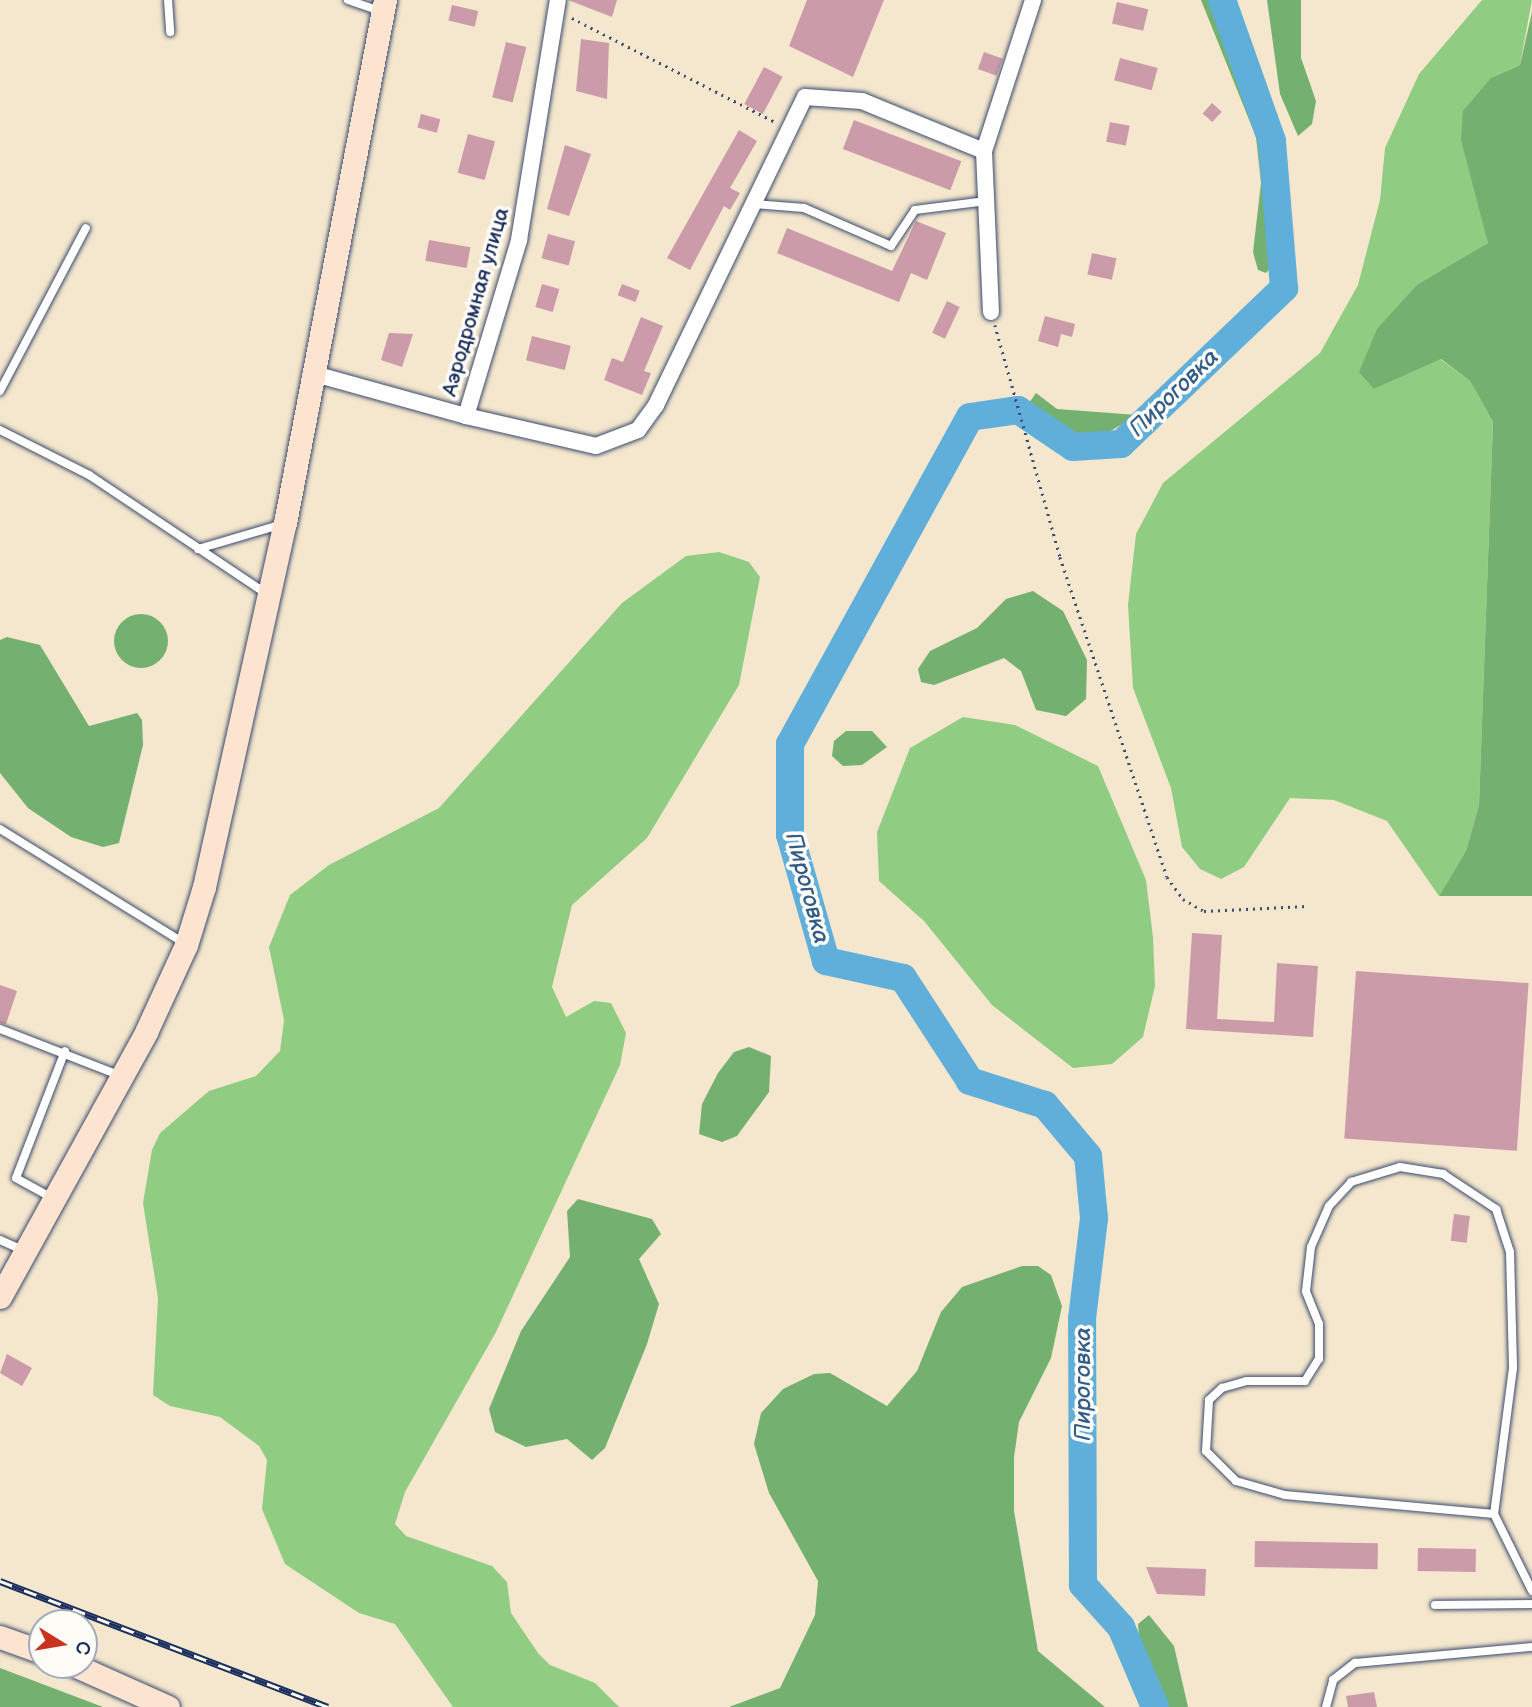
<!DOCTYPE html>
<meta charset="utf-8">
<style>
body{margin:0}
#map{position:relative;width:1532px;height:1707px;overflow:hidden;background:#f4e7cd;font-family:"Balsamiq Sans",sans-serif}
div>[style]{position:absolute}
[style*='--x']{left:calc(var(--x)*1px);top:calc(var(--y)*1px);width:calc(var(--w)*1px);rotate:calc(var(--a)*1deg)}
.green>*{inset:0;background:#90cd82}
.forest>*{inset:0;background:#74b070}
.round{border-radius:50%}
.river>*{height:28px;margin:-14px;padding:0 14px;transform-origin:14px;border-radius:14px;background:#60afda}
.building>*{inset:0;background:#cc9baa;transform-origin:0 0}
.path>*{height:2.5px;margin-top:-1.25px;transform-origin:0;background:repeating-linear-gradient(90deg,#3c4b6f 0 2px,transparent 0 7px)}
.roads{filter:drop-shadow(0 0 2px #3c4b6f) drop-shadow(0 0 2px #3c4b6f)}
.lane>*{height:8px;margin:-4px;padding:0 4px;transform-origin:4px;border-radius:4px;background:#fff}
.street>*{height:16px;margin:-8px;padding:0 8px;transform-origin:8px;border-radius:8px;background:#fff}
.secondary>*{height:23px;margin:-11.5px;padding:0 11.5px;transform-origin:11.5px;border-radius:11.5px;background:#fde4d1}
.rail>*{height:7px;margin-top:-3.5px;transform-origin:0;background:repeating-linear-gradient(90deg,#fdfcf7 0 13px,#1b2f5e 0 26px);box-sizing:border-box;border-block:2px solid #1b2f5e}
span{translate:-50% -50%;white-space:nowrap;text-align:center;line-height:1.15;-webkit-text-stroke:7px #fdfcf7;paint-order:stroke}
.street-label{font-size:21px;color:#1b2f5e}
.water-label{font-size:23px;color:#335c89;font-style:italic}
.north{position:absolute;left:28px;top:1609px;width:70px;height:70px;box-sizing:border-box;background:#fdfcf7;border:2px solid #a3aaba;border-radius:50%;rotate:101deg;font-size:19px;font-weight:700;line-height:28px;text-align:center;color:#1b2f5e}
.north::after{content:'';display:block;margin:auto;width:24px;height:32px;background:#c8321e;clip-path:polygon(50% 0,100% 100%,50% 72%,0 100%)}
</style>
<div id="map">
<div class="green">
<i style="clip-path:polygon(1482px 0,1532px 0,1520px 65px,1491px 78px,1479px 195px,1488px 243px,1460px 261px,1374px 389px,1440px 359px,1470px 381px,1493px 422px,1479px 805px,1466px 851px,1439px 896px,1387px 821px,1334px 800px,1290px 798px,1244px 867px,1221px 879px,1200px 869px,1182px 847px,1171px 788px,1133px 688px,1128px 605px,1136px 534px,1163px 483px,1320px 353px,1358px 285px,1380px 200px,1385px 148px,1419px 74px)"></i>
<i style="clip-path:polygon(719px 552px,749px 562px,760px 577px,739px 685px,647px 838px,572px 905px,552px 987px,566px 1017px,594px 1001px,611px 1003px,626px 1033px,620px 1065px,496px 1332px,405px 1492px,395px 1524px,406px 1536px,492px 1566px,507px 1582px,511px 1613px,538px 1653px,550px 1665px,595px 1683px,619px 1707px,453px 1707px,395px 1624px,359px 1613px,285px 1564px,262px 1509px,267px 1460px,259px 1446px,220px 1417px,170px 1406px,153px 1395px,158px 1298px,143px 1203px,152px 1150px,160px 1133px,209px 1091px,256px 1076px,280px 1051px,284px 1020px,269px 947px,290px 895px,329px 865px,439px 808px,622px 603px,686px 556px)"></i>
<i style="clip-path:polygon(963px 717px,1015px 725px,1098px 766px,1146px 880px,1153px 937px,1155px 986px,1143px 1037px,1112px 1064px,1073px 1068px,992px 1005px,924px 921px,879px 881px,877px 832px,910px 748px)"></i>
</div>
<div class="forest">
<i style="clip-path:polygon(1201px 0,1224px 0,1250px 40px,1263px 83px,1278px 239px,1274px 264px,1266px 273px,1258px 270px,1253px 252px,1261px 183px,1256px 137px)"></i>
<i style="clip-path:polygon(1267px 0,1301px 0,1301px 58px,1316px 101px,1312px 124px,1298px 136px,1280px 94px)"></i>
<i style="clip-path:polygon(1532px 12px,1532px 896px,1439px 896px,1466px 851px,1479px 805px,1493px 422px,1470px 381px,1441px 359px,1374px 389px,1359px 372px,1377px 329px,1417px 285px,1488px 243px,1461px 140px,1463px 111px,1491px 78px,1520px 65px)"></i>
<i style="clip-path:polygon(1036px 393px,1057px 409px,1137px 415px,1101px 437px,1066px 431px,1029px 403px)"></i>
<i style="clip-path:polygon(1033px 591px,1063px 611px,1087px 660px,1086px 699px,1066px 716px,1036px 710px,1021px 671px,1004px 658px,934px 685px,921px 682px,918px 669px,930px 651px,977px 628px,1006px 599px)"></i>
<i class="round" style="left:114px;top:614px;width:54px;height:54px"></i>
<i style="clip-path:polygon(7px 637px,40px 645px,89px 726px,137px 713px,142px 720px,143px 745px,119px 843px,103px 847px,71px 837px,28px 808px,0 773px,0 640px)"></i>
<i style="clip-path:polygon(846px 731px,872px 731px,887px 747px,862px 765px,843px 766px,832px 756px,834px 741px)"></i>
<i style="clip-path:polygon(749px 1047px,771px 1056px,769px 1092px,737px 1136px,722px 1142px,699px 1134px,702px 1104px,718px 1073px,734px 1052px)"></i>
<i style="clip-path:polygon(578px 1199px,652px 1219px,661px 1234px,639px 1259px,659px 1304px,647px 1344px,605px 1448px,592px 1460px,567px 1439px,526px 1447px,495px 1432px,489px 1409px,521px 1331px,570px 1257px,567px 1211px)"></i>
<i style="clip-path:polygon(1022px 1266px,1038px 1266px,1051px 1275px,1062px 1306px,1051px 1358px,1019px 1422px,1014px 1457px,1014px 1511px,1038px 1651px,1105px 1707px,729px 1707px,780px 1688px,815px 1615px,818px 1581px,769px 1493px,754px 1444px,761px 1413px,783px 1389px,814px 1374px,830px 1373px,887px 1406px,917px 1371px,941px 1312px,962px 1287px)"></i>
<i style="clip-path:polygon(1149px 1615px,1174px 1646px,1188px 1707px,1167px 1707px,1139px 1637px,1138px 1624px)"></i>
<i style="clip-path:polygon(0 1668px,103px 1707px,0 1707px)"></i>
</div>
<div class="river">
<i style="--x:1155;--y:1707;--w:87;--a:-113"></i>
<i style="--x:1121;--y:1627;--w:57;--a:-132.1"></i>
<i style="--x:1083;--y:1585;--w:266;--a:-90.2"></i>
<i style="--x:1082;--y:1319;--w:102;--a:-83.2"></i>
<i style="--x:1094;--y:1218;--w:62;--a:-95.5"></i>
<i style="--x:1088;--y:1156;--w:67;--a:-130.1"></i>
<i style="--x:1045;--y:1105;--w:79;--a:-162.3"></i>
<i style="--x:970;--y:1081;--w:123;--a:-123"></i>
<i style="--x:903;--y:978;--w:79;--a:-167.6"></i>
<i style="--x:826;--y:961;--w:131;--a:-105.9"></i>
<i style="--x:790;--y:835;--w:91;--a:-90"></i>
<i style="--x:790;--y:744;--w:373;--a:-61.2"></i>
<i style="--x:970;--y:417;--w:49;--a:-8.3"></i>
<i style="--x:1018;--y:410;--w:66;--a:33.9"></i>
<i style="--x:1073;--y:447;--w:48;--a:-3.6"></i>
<i style="--x:1121;--y:444;--w:226;--a:-43.7"></i>
<i style="--x:1284;--y:288;--w:147;--a:-94.7"></i>
<i style="--x:1272;--y:141;--w:150;--a:-109.5"></i>
</div>
<div class="building">
<i style="clip-path:polygon(568px 0,617px 0,612px 17px)"></i>
<i style="clip-path:polygon(807px 0,884px 0,853px 77px,789px 46px)"></i>
<i style="left:1117px;top:2px;width:32px;height:22px;rotate:13deg"></i>
<i style="left:452px;top:5px;width:27px;height:16px;rotate:13deg"></i>
<i style="clip-path:polygon(581px 39px,609px 43px,607px 99px,576px 91px)"></i>
<i style="left:506px;top:42px;width:21px;height:57px;rotate:14deg"></i>
<i style="left:984px;top:52px;width:20px;height:18px;rotate:20deg"></i>
<i style="left:1120px;top:58px;width:39px;height:23px;rotate:15deg"></i>
<i style="left:764px;top:67px;width:21px;height:42px;rotate:28deg"></i>
<i style="left:1212px;top:103px;width:13px;height:14px;rotate:42deg"></i>
<i style="left:421px;top:114px;width:20px;height:14px;rotate:15deg"></i>
<i style="left:854px;top:120px;width:115px;height:31px;rotate:21deg"></i>
<i style="left:1110px;top:122px;width:20px;height:20px;rotate:11deg"></i>
<i style="clip-path:polygon(739px 130px,757px 141px,730px 188px,740px 193px,730px 210px,724px 206px,690px 270px,667px 258px)"></i>
<i style="left:468px;top:134px;width:28px;height:40px;rotate:15deg"></i>
<i style="clip-path:polygon(565px 145px,591px 154px,569px 216px,547px 209px)"></i>
<i style="clip-path:polygon(916px 221px,946px 233px,927px 280px,911px 273px,899px 302px,777px 253px,787px 228px,892px 271px)"></i>
<i style="left:548px;top:234px;width:28px;height:25px;rotate:15deg"></i>
<i style="left:429px;top:240px;width:42px;height:21px;rotate:10deg"></i>
<i style="left:1092px;top:253px;width:25px;height:22px;rotate:12deg"></i>
<i style="left:542px;top:284px;width:18px;height:24px;rotate:16deg"></i>
<i style="left:622px;top:284px;width:19px;height:12px;rotate:21deg"></i>
<i style="left:947px;top:301px;width:14px;height:35px;rotate:25deg"></i>
<i style="clip-path:polygon(1045px 316px,1075px 324px,1072px 337px,1061px 334px,1058px 347px,1038px 341px)"></i>
<i style="clip-path:polygon(641px 317px,663px 326px,644px 371px,651px 373px,642px 395px,604px 380px,612px 358px,623px 362px)"></i>
<i style="clip-path:polygon(389px 333px,413px 334px,402px 367px,381px 360px)"></i>
<i style="left:532px;top:336px;width:40px;height:25px;rotate:14deg"></i>
<i style="clip-path:polygon(1192px 933px,1222px 935px,1217px 1019px,1274px 1022px,1277px 963px,1318px 966px,1313px 1037px,1186px 1029px)"></i>
<i style="left:1356px;top:971px;width:173px;height:168px;rotate:4deg"></i>
<i style="clip-path:polygon(0 985px,17px 991px,6px 1024px,0 1023px)"></i>
<i style="left:1454px;top:1214px;width:16px;height:27px;rotate:7deg"></i>
<i style="clip-path:polygon(7px 1354px,32px 1368px,22px 1386px,0 1373px)"></i>
<i style="left:1255px;top:1541px;width:123px;height:26px;rotate:1deg"></i>
<i style="left:1418px;top:1548px;width:58px;height:23px;rotate:1deg"></i>
<i style="clip-path:polygon(1146px 1567px,1206px 1569px,1205px 1596px,1157px 1594px)"></i>
<i style="clip-path:polygon(1374px 1692px,1377px 1707px,1348px 1707px,1346px 1696px)"></i>
</div>
<div class="path">
<i style="--x:572;--y:18;--w:228;--a:27.1"></i>
<i style="--x:995;--y:325;--w:241;--a:74.3"></i>
<i style="--x:1060;--y:557;--w:337;--a:71.5"></i>
<i style="--x:1167;--y:877;--w:27;--a:54"></i>
<i style="--x:1183;--y:899;--w:24;--a:30"></i>
<i style="--x:1204;--y:911;--w:103;--a:-2.8"></i>
</div>
<div class="roads">
<div class="lane">
<i style="--x:168;--y:0;--w:32;--a:86"></i>
<i style="--x:348;--y:0;--w:34;--a:19"></i>
<i style="--x:754;--y:204;--w:50;--a:4.6"></i>
<i style="--x:804;--y:208;--w:95;--a:23.6"></i>
<i style="--x:891;--y:246;--w:43;--a:-56.3"></i>
<i style="--x:915;--y:210;--w:72;--a:-7.2"></i>
<i style="--x:0;--y:391;--w:184;--a:-62.2"></i>
<i style="--x:0;--y:430;--w:100;--a:26.8"></i>
<i style="--x:89;--y:475;--w:212;--a:33.8"></i>
<i style="--x:198;--y:549;--w:89;--a:-16.4"></i>
<i style="--x:0;--y:829;--w:216;--a:31.8"></i>
<i style="--x:0;--y:1029;--w:130;--a:21.2"></i>
<i style="--x:54;--y:1199;--w:43;--a:-151.1"></i>
<i style="--x:16;--y:1178;--w:136;--a:-68.9"></i>
<i style="--x:0;--y:1240;--w:24;--a:24"></i>
<i style="--x:1494;--y:1514;--w:210;--a:-174.8"></i>
<i style="--x:1285;--y:1495;--w:51;--a:-164.1"></i>
<i style="--x:1236;--y:1481;--w:42;--a:-135"></i>
<i style="--x:1206;--y:1451;--w:51;--a:-86.6"></i>
<i style="--x:1209;--y:1400;--w:18;--a:-43"></i>
<i style="--x:1222;--y:1388;--w:25;--a:-16"></i>
<i style="--x:1246;--y:1381;--w:59;--a:0"></i>
<i style="--x:1305;--y:1381;--w:26;--a:-58"></i>
<i style="--x:1319;--y:1359;--w:35;--a:-90"></i>
<i style="--x:1319;--y:1324;--w:35;--a:-112"></i>
<i style="--x:1306;--y:1291;--w:44;--a:-83.5"></i>
<i style="--x:1311;--y:1247;--w:45;--a:-66.3"></i>
<i style="--x:1329;--y:1206;--w:33;--a:-47"></i>
<i style="--x:1351;--y:1182;--w:51;--a:-17"></i>
<i style="--x:1400;--y:1167;--w:44;--a:9.2"></i>
<i style="--x:1443;--y:1174;--w:64;--a:33.4"></i>
<i style="--x:1496;--y:1209;--w:45;--a:72"></i>
<i style="--x:1510;--y:1252;--w:116;--a:88.5"></i>
<i style="--x:1513;--y:1368;--w:147;--a:97.4"></i>
<i style="--x:1494;--y:1514;--w:86;--a:63.7"></i>
<i style="--x:1435;--y:1605;--w:97;--a:-0.6"></i>
<i style="--x:1326;--y:1707;--w:28;--a:-75"></i>
<i style="--x:1333;--y:1680;--w:28;--a:-38"></i>
<i style="--x:1355;--y:1663;--w:178;--a:-5.2"></i>
</div>
<div class="street">
<i style="--x:991;--y:312;--w:161;--a:-92.5"></i>
<i style="--x:984;--y:151;--w:159;--a:-72"></i>
<i style="--x:311;--y:373;--w:161;--a:15.5"></i>
<i style="--x:466;--y:416;--w:184;--a:-73.2"></i>
<i style="--x:519;--y:240;--w:243;--a:-80.8"></i>
<i style="--x:466;--y:416;--w:133;--a:13"></i>
<i style="--x:596;--y:446;--w:45;--a:-20.9"></i>
<i style="--x:638;--y:430;--w:31;--a:-54"></i>
<i style="--x:656;--y:405;--w:342;--a:-64.2"></i>
<i style="--x:805;--y:97;--w:57;--a:4"></i>
<i style="--x:862;--y:101;--w:132;--a:22.3"></i>
</div>
<div class="secondary">
<i style="--x:0;--y:1297;--w:303;--a:-61.1"></i>
<i style="--x:146;--y:1032;--w:96;--a:-65.3"></i>
<i style="--x:186;--y:945;--w:61;--a:-72.8"></i>
<i style="--x:204;--y:887;--w:373;--a:-77.5"></i>
<i style="--x:285;--y:523;--w:532;--a:-79.18"></i>
<i style="--x:0;--y:1637;--w:45;--a:19.7"></i>
<i style="--x:74;--y:1665;--w:103;--a:24.1"></i>
</div>
</div>
<div class="rail">
<i style="--x:0;--y:1581;--w:351;--a:21"></i>
</div>
<div class="street-label">
<span style="left:476px;top:302px;rotate:-74deg">Аэродромная улица</span>
</div>
<div class="water-label">
<span style="left:1174px;top:393px;rotate:-44deg">Пироговка</span>
<span style="left:807px;top:888px;rotate:75deg">Пироговка</span>
<span style="left:1083px;top:1384px;rotate:-90deg">Пироговка</span>
</div>
<div class="north">С</div>
</div>
